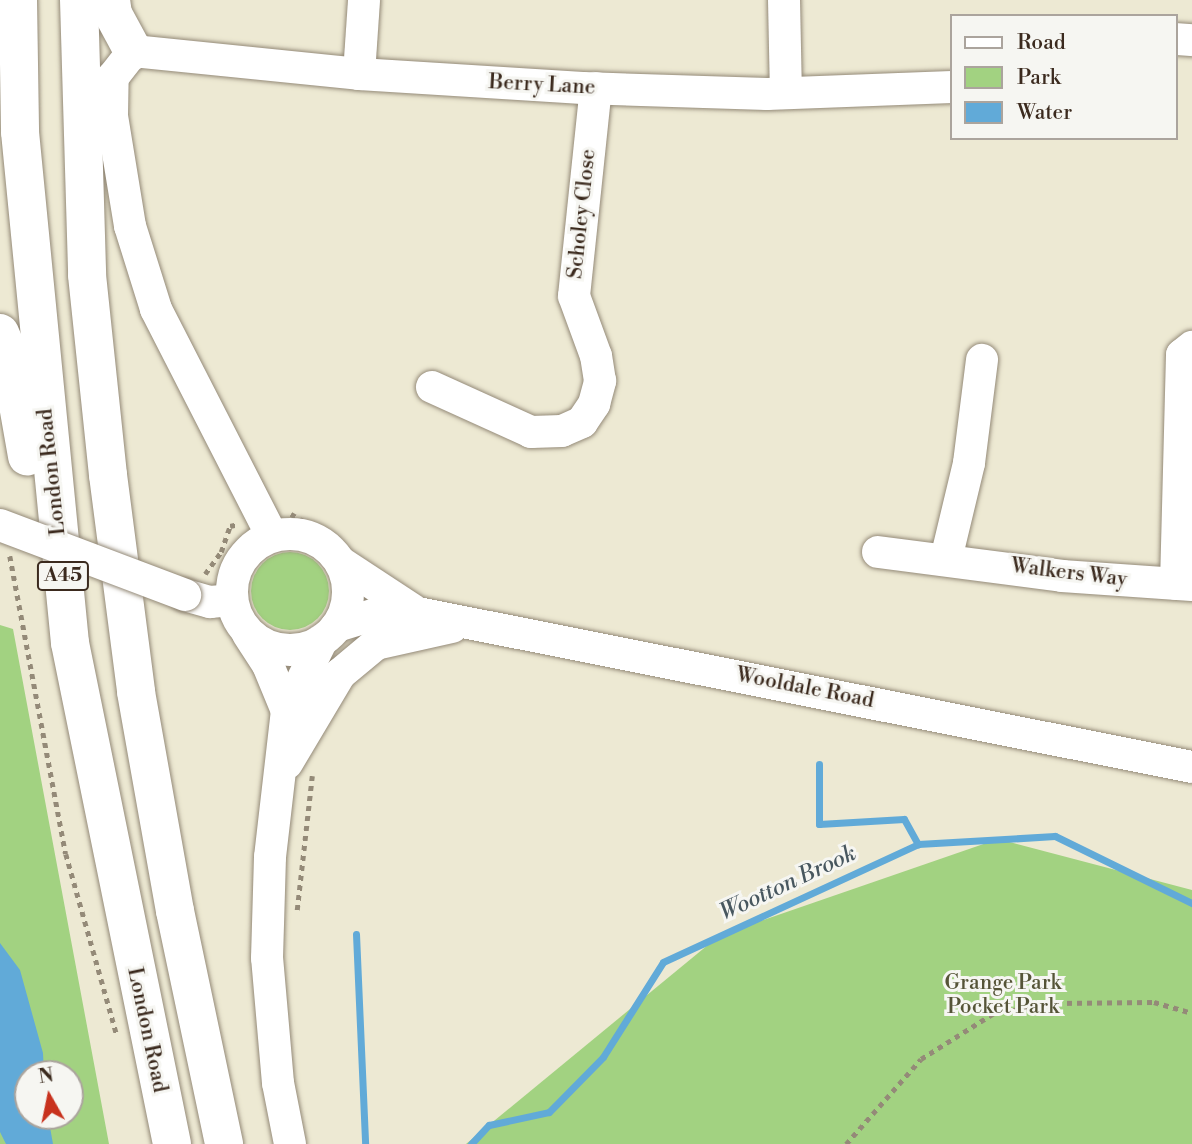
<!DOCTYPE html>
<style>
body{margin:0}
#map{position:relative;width:1192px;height:1144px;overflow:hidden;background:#ede9d3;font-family:"Libre Bodoni",serif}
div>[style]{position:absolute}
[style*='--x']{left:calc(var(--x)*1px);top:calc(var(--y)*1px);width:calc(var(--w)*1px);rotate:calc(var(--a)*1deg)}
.green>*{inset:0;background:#a2d281}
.round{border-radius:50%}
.water>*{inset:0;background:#61aad8}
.stream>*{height:7px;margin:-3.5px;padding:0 3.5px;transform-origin:3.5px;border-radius:3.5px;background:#61aad8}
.path>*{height:4.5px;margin-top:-2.25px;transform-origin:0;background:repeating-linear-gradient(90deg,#948a78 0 5px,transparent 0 10px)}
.roads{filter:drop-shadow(0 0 2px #948a78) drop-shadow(0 0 2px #948a78)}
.minor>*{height:32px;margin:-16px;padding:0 16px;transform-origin:16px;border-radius:16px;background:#fff}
.minor>.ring{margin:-16px;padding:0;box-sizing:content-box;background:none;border:32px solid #fff;border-radius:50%}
.highway>*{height:38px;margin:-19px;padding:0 19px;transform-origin:19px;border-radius:19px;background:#fff}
.bridges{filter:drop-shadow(0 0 2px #948a78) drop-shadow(0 0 2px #948a78)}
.minor-bridge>*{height:32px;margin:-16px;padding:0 16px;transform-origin:16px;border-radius:16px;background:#fff}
span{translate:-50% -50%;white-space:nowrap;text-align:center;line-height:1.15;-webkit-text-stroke:6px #f6f6f2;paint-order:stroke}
.shield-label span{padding:2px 5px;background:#f6f6f2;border:2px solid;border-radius:5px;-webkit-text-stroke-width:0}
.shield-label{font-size:19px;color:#3b2a1e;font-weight:700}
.street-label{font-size:21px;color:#3b2a1e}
.park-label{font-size:21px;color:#555437}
.water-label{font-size:23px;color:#48575f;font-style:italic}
.legend{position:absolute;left:950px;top:14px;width:228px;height:126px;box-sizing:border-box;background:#f6f6f2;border:2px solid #aba49d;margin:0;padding:9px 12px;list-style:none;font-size:21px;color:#3b2a1e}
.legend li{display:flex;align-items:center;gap:14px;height:35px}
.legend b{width:35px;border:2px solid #aba49d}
.north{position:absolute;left:14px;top:1060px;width:70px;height:70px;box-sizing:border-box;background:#f6f6f2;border:2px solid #aba49d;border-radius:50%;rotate:351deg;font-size:19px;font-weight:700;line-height:28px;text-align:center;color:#3b2a1e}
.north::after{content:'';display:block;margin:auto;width:24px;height:32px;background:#c8321e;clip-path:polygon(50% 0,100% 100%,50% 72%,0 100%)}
</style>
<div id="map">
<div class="green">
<i class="round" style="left:251px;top:552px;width:78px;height:78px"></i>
<i style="clip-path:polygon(evenodd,0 625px,13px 629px,109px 1144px,0 1144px,0 625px,28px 1074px,70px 1074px,70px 1116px,28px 1116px,28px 1074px)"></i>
<i style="clip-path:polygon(998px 839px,1192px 890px,1192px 1144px,466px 1144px,720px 935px)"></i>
</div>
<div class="water">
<i style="clip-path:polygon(0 943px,20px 970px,43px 1053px,44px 1074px,28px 1074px,28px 1116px,48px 1116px,53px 1144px,6px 1144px,0 1132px)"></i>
</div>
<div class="stream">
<i style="--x:819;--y:764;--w:60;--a:90"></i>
<i style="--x:819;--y:824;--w:85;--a:-3.4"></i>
<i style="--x:904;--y:819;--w:29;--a:61"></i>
<i style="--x:356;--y:934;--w:210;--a:87.5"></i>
<i style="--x:471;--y:1144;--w:26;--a:-47"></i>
<i style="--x:489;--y:1125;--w:61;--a:-12.2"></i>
<i style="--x:549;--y:1112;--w:77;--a:-45.5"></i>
<i style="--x:603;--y:1057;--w:112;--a:-57.7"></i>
<i style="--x:663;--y:962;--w:281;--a:-24.8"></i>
<i style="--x:918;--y:844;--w:137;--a:-3.3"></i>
<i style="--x:1055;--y:836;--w:153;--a:26.1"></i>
</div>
<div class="path">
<i style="--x:291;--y:514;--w:48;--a:30.3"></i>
<i style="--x:10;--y:556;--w:303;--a:79.4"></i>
<i style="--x:66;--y:854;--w:188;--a:74.3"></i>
<i style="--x:205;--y:574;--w:27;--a:-54"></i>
<i style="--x:221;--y:552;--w:28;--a:-71"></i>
<i style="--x:230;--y:526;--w:9;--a:-13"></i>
<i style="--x:297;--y:910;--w:135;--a:-83.6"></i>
<i style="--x:846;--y:1144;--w:113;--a:-48.6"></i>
<i style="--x:921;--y:1059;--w:86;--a:-32.2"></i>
<i style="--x:994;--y:1013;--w:64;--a:-9"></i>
<i style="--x:1057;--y:1003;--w:97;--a:-0.6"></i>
<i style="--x:1154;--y:1002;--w:40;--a:16"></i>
</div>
<div class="roads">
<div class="minor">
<i style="--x:784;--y:0;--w:93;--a:88.8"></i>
<i style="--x:1176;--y:39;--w:16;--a:4"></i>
<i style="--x:359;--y:74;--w:74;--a:-86.1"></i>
<i style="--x:432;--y:387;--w:109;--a:24.4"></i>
<i style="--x:531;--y:432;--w:31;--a:-2"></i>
<i style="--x:562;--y:431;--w:22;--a:-24"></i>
<i style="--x:582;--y:422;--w:22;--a:-56"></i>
<i style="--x:594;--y:404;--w:24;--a:-75"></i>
<i style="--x:600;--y:381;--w:25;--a:-99"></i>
<i style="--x:596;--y:356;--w:64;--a:-110.1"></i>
<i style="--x:574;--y:296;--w:209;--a:-84"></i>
<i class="ring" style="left:232px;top:534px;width:84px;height:84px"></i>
<i style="--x:272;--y:536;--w:255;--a:-117.1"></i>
<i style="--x:156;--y:309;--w:87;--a:-107.4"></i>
<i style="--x:130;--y:226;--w:111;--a:-99.3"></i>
<i style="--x:112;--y:116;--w:39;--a:-89"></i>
<i style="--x:113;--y:77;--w:33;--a:-52"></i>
<i style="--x:133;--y:51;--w:227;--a:5.8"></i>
<i style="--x:359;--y:74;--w:224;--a:3.6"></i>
<i style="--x:583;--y:88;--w:184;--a:1.9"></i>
<i style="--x:767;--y:94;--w:185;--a:-2.2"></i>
<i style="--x:878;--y:552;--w:186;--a:7.4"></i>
<i style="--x:1062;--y:576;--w:130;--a:4"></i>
<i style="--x:946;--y:559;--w:99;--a:-76.5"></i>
<i style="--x:969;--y:463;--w:104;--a:-82.8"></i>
<i style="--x:340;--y:562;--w:87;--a:33.3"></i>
<i style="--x:1176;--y:584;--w:229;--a:-88.5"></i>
<i style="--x:1182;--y:355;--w:13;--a:-39"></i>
<i style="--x:185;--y:595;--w:26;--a:16"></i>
<i style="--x:210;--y:602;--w:22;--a:-5"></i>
<i style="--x:337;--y:626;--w:58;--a:-17.2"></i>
<i style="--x:392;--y:609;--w:26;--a:9"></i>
<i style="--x:418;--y:613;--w:789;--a:11.25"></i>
<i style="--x:248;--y:634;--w:37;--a:57"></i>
<i style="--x:268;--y:665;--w:50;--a:67.6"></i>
<i style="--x:287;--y:763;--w:104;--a:-59.2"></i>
<i style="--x:340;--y:674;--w:47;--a:-39.8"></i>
<i style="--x:376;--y:644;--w:78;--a:-12.6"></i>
<i style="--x:290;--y:1144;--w:62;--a:-101.1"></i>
<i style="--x:278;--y:1083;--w:125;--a:-95"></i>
<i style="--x:267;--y:958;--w:101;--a:-88.3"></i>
<i style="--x:270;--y:857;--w:147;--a:-83.4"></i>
<i style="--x:287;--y:711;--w:79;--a:-63.8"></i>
</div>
<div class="highway">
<i style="--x:18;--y:0;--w:132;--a:89.1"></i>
<i style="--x:20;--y:132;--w:513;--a:84.41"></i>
<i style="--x:70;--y:643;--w:511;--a:78.49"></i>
<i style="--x:79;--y:0;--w:275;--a:88.3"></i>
<i style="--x:87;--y:275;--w:201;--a:84"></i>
<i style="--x:108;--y:475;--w:219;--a:82.6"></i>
<i style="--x:136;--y:692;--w:222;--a:79.9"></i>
<i style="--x:175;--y:911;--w:238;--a:78.1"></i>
<i style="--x:111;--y:0;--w:14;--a:82"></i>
<i style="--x:113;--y:14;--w:42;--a:61.6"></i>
<i style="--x:0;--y:333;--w:23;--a:67"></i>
<i style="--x:9;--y:354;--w:104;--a:80"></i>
</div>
</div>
<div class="bridges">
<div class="minor-bridge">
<i style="--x:0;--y:525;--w:198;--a:20.7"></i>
</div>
</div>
<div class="shield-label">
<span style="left:63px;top:576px">A45</span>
</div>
<div class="street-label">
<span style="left:542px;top:85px;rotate:3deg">Berry Lane</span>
<span style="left:582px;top:214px;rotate:-84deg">Scholey Close</span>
<span style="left:52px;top:472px;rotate:-96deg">London Road</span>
<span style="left:1069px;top:573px;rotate:7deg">Walkers Way</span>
<span style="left:805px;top:688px;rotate:11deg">Wooldale Road</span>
<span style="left:147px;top:1030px;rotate:78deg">London Road</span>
</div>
<div class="park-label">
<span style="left:1003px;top:995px">Grange Park<br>Pocket Park</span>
</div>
<div class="water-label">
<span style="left:788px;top:883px;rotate:-25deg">Wootton Brook</span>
</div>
<ul class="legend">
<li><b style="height:9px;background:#fff"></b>Road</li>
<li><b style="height:19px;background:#a2d281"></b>Park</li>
<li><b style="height:19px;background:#61aad8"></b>Water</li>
</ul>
<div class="north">N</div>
</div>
